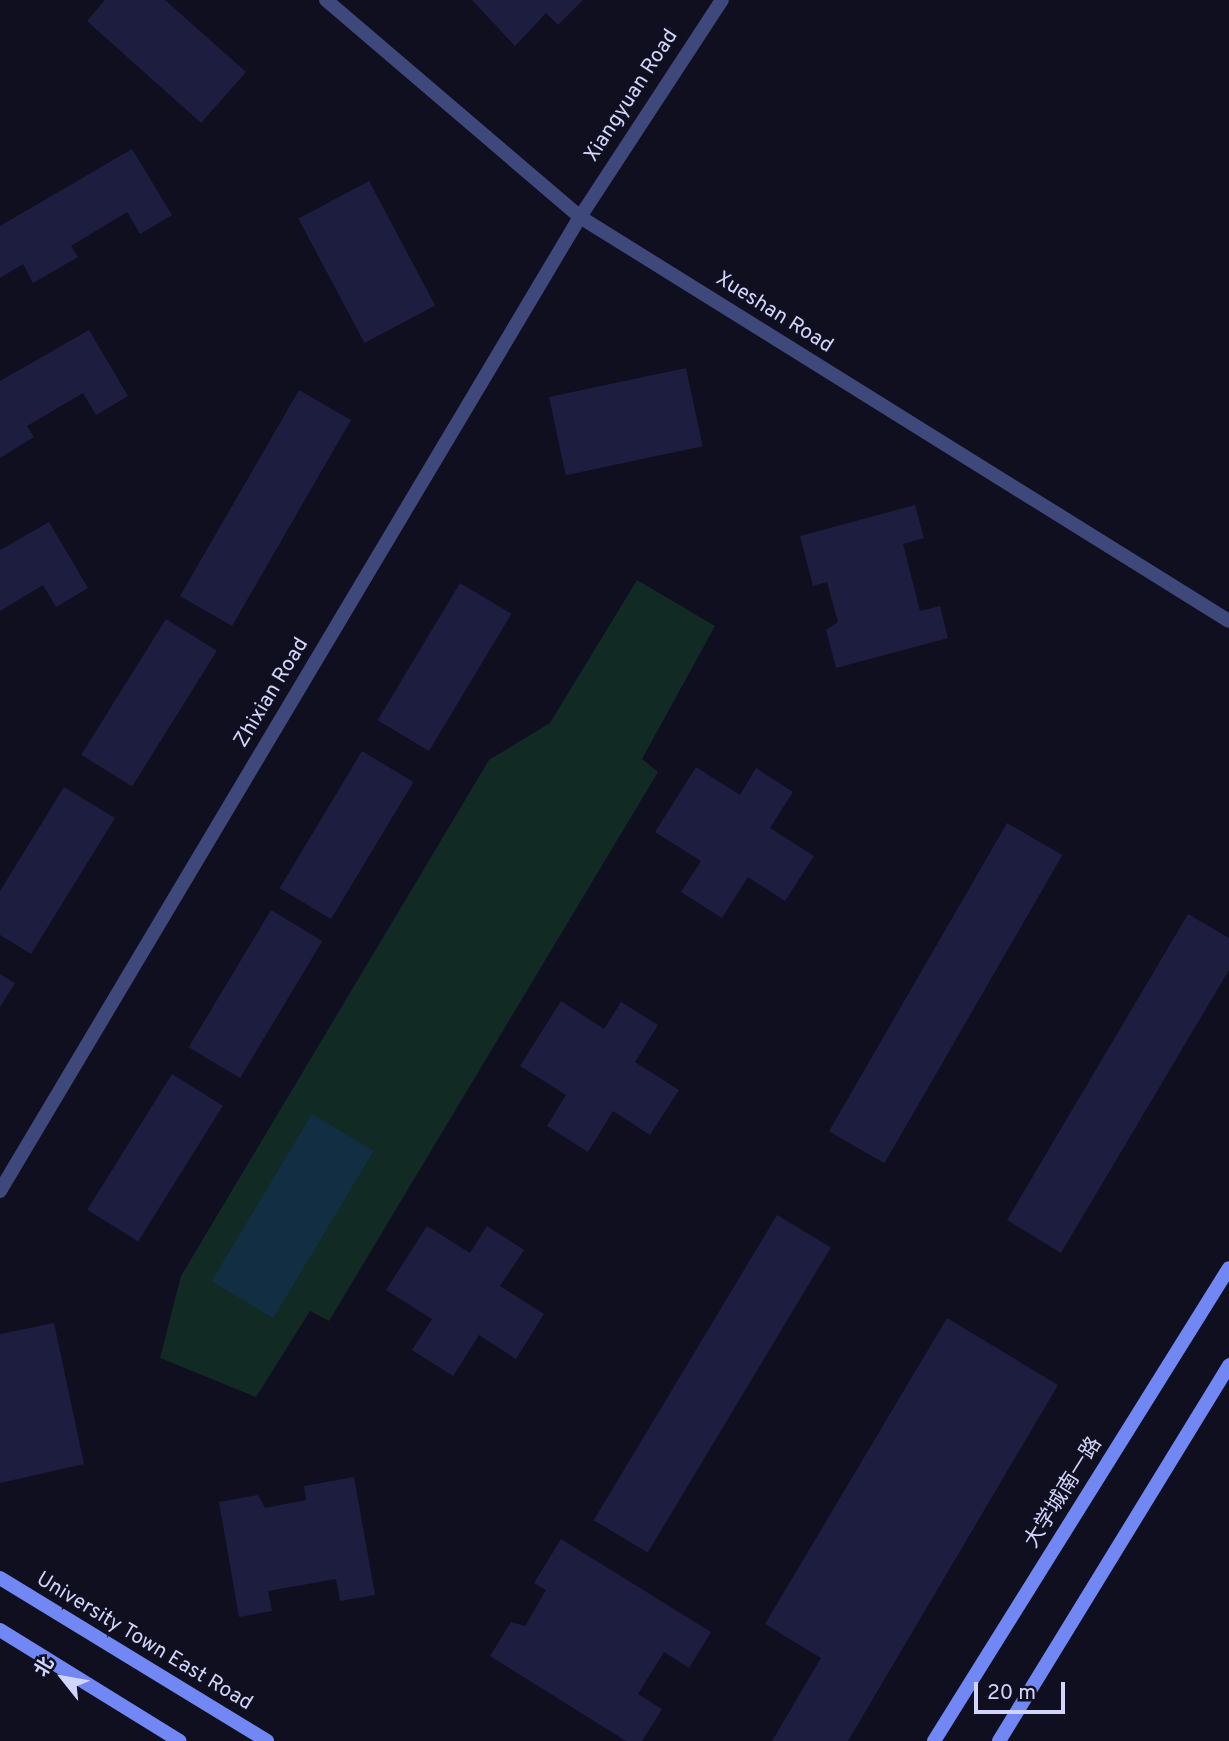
<!DOCTYPE html>
<meta charset="utf-8">
<style>
body{margin:0}
#map{position:relative;width:1229px;height:1741px;overflow:hidden;background:#0f0f20;font-family:Overpass,"Noto Sans SC",sans-serif}
div>[style]{position:absolute}
[style*='--x']{left:calc(var(--x)*1px);top:calc(var(--y)*1px);width:calc(var(--w)*1px);rotate:calc(var(--a)*1deg)}
.green>*{inset:0;background:#122a24}
.water>*{inset:0;background:#112e42;transform-origin:0 0}
.building>*{inset:0;background:#1d1d3f;transform-origin:0 0}
.tertiary>*{height:14px;margin:-7px;padding:0 7px;transform-origin:7px;border-radius:7px;background:#3e487b}
.secondary>*{height:14px;margin:-7px;padding:0 7px;transform-origin:7px;border-radius:7px;background:#7187f3}
span{translate:-50% -50%;white-space:nowrap;text-align:center;line-height:1.15;-webkit-text-stroke:7px #0f0f20;paint-order:stroke}
.street-label{font-size:21px;color:#d2d5fb}
.north{position:absolute;left:28px;top:1643px;width:70px;height:70px;-webkit-text-stroke:5px #0f0f20;paint-order:stroke;rotate:301deg;font-size:19px;font-weight:700;line-height:28px;text-align:center;color:#d2d5fb}
.north::after{content:'';display:block;margin:auto;width:24px;height:32px;background:#d2d5fb;clip-path:polygon(50% 0,100% 100%,50% 72%,0 100%)}
.scale{position:absolute;left:974px;top:1682px;width:91px;height:32px;box-sizing:border-box;border:4px solid #d2d5fb;border-top:0;padding-left:9px;font-size:21px;line-height:24px;white-space:nowrap;color:#d2d5fb;-webkit-text-stroke:5px #0f0f20;paint-order:stroke}
</style>
<div id="map">
<div class="green">
<i style="clip-path:polygon(637px 580px,715px 626px,642px 759px,658px 772px,329px 1321px,310px 1311px,256px 1397px,160px 1358px,181px 1276px,489px 760px,550px 723px)"></i>
</div>
<div class="water">
<i style="left:312px;top:1114px;width:72px;height:195px;rotate:31deg"></i>
</div>
<div class="building">
<i style="clip-path:polygon(105px 0,165px 0,246px 72px,201px 123px,87px 21px)"></i>
<i style="clip-path:polygon(472px 0,583px 0,558px 25px,546px 13px,515px 46px)"></i>
<i style="clip-path:polygon(132px 149px,172px 215px,140px 234px,127px 212px,71px 246px,78px 257px,33px 283px,23px 264px,0 278px,0 226px)"></i>
<i style="left:369px;top:181px;width:141px;height:80px;rotate:62deg"></i>
<i style="clip-path:polygon(89px 330px,128px 396px,96px 415px,83px 393px,27px 426px,34px 437px,0 458px,0 381px)"></i>
<i style="left:686px;top:368px;width:80px;height:140px;rotate:78deg"></i>
<i style="left:299px;top:390px;width:60px;height:238px;rotate:30deg"></i>
<i style="clip-path:polygon(915px 505px,924px 538px,903px 544px,920px 611px,940px 606px,948px 638px,836px 668px,826px 630px,838px 622px,827px 582px,813px 586px,800px 536px)"></i>
<i style="clip-path:polygon(49px 522px,88px 588px,56px 607px,43px 585px,0 611px,0 550px)"></i>
<i style="left:460px;top:583px;width:60px;height:160px;rotate:31deg"></i>
<i style="left:166px;top:619px;width:60px;height:160px;rotate:32deg"></i>
<i style="left:362px;top:751px;width:60px;height:160px;rotate:31deg"></i>
<i style="clip-path:polygon(696px 767px,740px 795px,756px 768px,793px 792px,770px 828px,814px 856px,785px 901px,748px 877px,722px 918px,681px 892px,701px 861px,655px 832px)"></i>
<i style="clip-path:polygon(64px 787px,115px 818px,31px 954px,0 935px,0 891px)"></i>
<i style="left:1007px;top:823px;width:64px;height:356px;rotate:30deg"></i>
<i style="left:271px;top:910px;width:60px;height:160px;rotate:31deg"></i>
<i style="clip-path:polygon(1188px 914px,1229px 938px,1229px 970px,1061px 1253px,1007px 1220px)"></i>
<i style="clip-path:polygon(0 974px,15px 983px,0 1007px)"></i>
<i style="clip-path:polygon(561px 1001px,604px 1029px,621px 1002px,658px 1025px,635px 1062px,679px 1090px,650px 1135px,613px 1111px,588px 1152px,547px 1126px,566px 1095px,520px 1066px)"></i>
<i style="left:172px;top:1074px;width:60px;height:160px;rotate:32deg"></i>
<i style="left:777px;top:1215px;width:63px;height:356px;rotate:31deg"></i>
<i style="clip-path:polygon(427px 1226px,470px 1253px,487px 1226px,524px 1250px,500px 1286px,544px 1314px,516px 1359px,479px 1335px,453px 1376px,412px 1350px,432px 1319px,386px 1290px)"></i>
<i style="clip-path:polygon(947px 1318px,1058px 1385px,848px 1741px,772px 1741px,821px 1658px,765px 1624px)"></i>
<i style="clip-path:polygon(54px 1323px,84px 1464px,0 1483px,0 1334px)"></i>
<i style="clip-path:polygon(354px 1477px,375px 1595px,340px 1601px,336px 1579px,268px 1591px,272px 1611px,239px 1617px,219px 1502px,258px 1495px,265px 1508px,306px 1500px,304px 1486px)"></i>
<i style="clip-path:polygon(561px 1539px,711px 1632px,689px 1668px,664px 1652px,638px 1694px,662px 1709px,642px 1741px,626px 1741px,490px 1656px,511px 1622px,525px 1626px,546px 1590px,534px 1583px)"></i>
</div>
<div class="tertiary">
<i style="--x:326;--y:0;--w:334;--a:40.5"></i>
<i style="--x:580;--y:217;--w:764;--a:31.9"></i>
<i style="--x:0;--y:1191;--w:1134;--a:-59.23"></i>
<i style="--x:580;--y:217;--w:259;--a:-56.8"></i>
</div>
<div class="secondary">
<i style="--x:0;--y:1578;--w:313;--a:31.4"></i>
<i style="--x:0;--y:1630;--w:211;--a:31.7"></i>
<i style="--x:934;--y:1741;--w:557;--a:-58.05"></i>
<i style="--x:999;--y:1741;--w:441;--a:-58.5"></i>
</div>
<div class="street-label">
<span style="left:632px;top:96px;rotate:-57deg">Xiangyuan Road</span>
<span style="left:774px;top:313px;rotate:32deg">Xueshan Road</span>
<span style="left:272px;top:693px;rotate:-59deg">Zhixian Road</span>
<span style="left:1064px;top:1493px;rotate:-58deg">大学城南一路</span>
<span style="left:144px;top:1642px;rotate:31deg">University Town East Road</span>
</div>
<div class="north">北</div>
<div class="scale">20 m</div>
</div>
